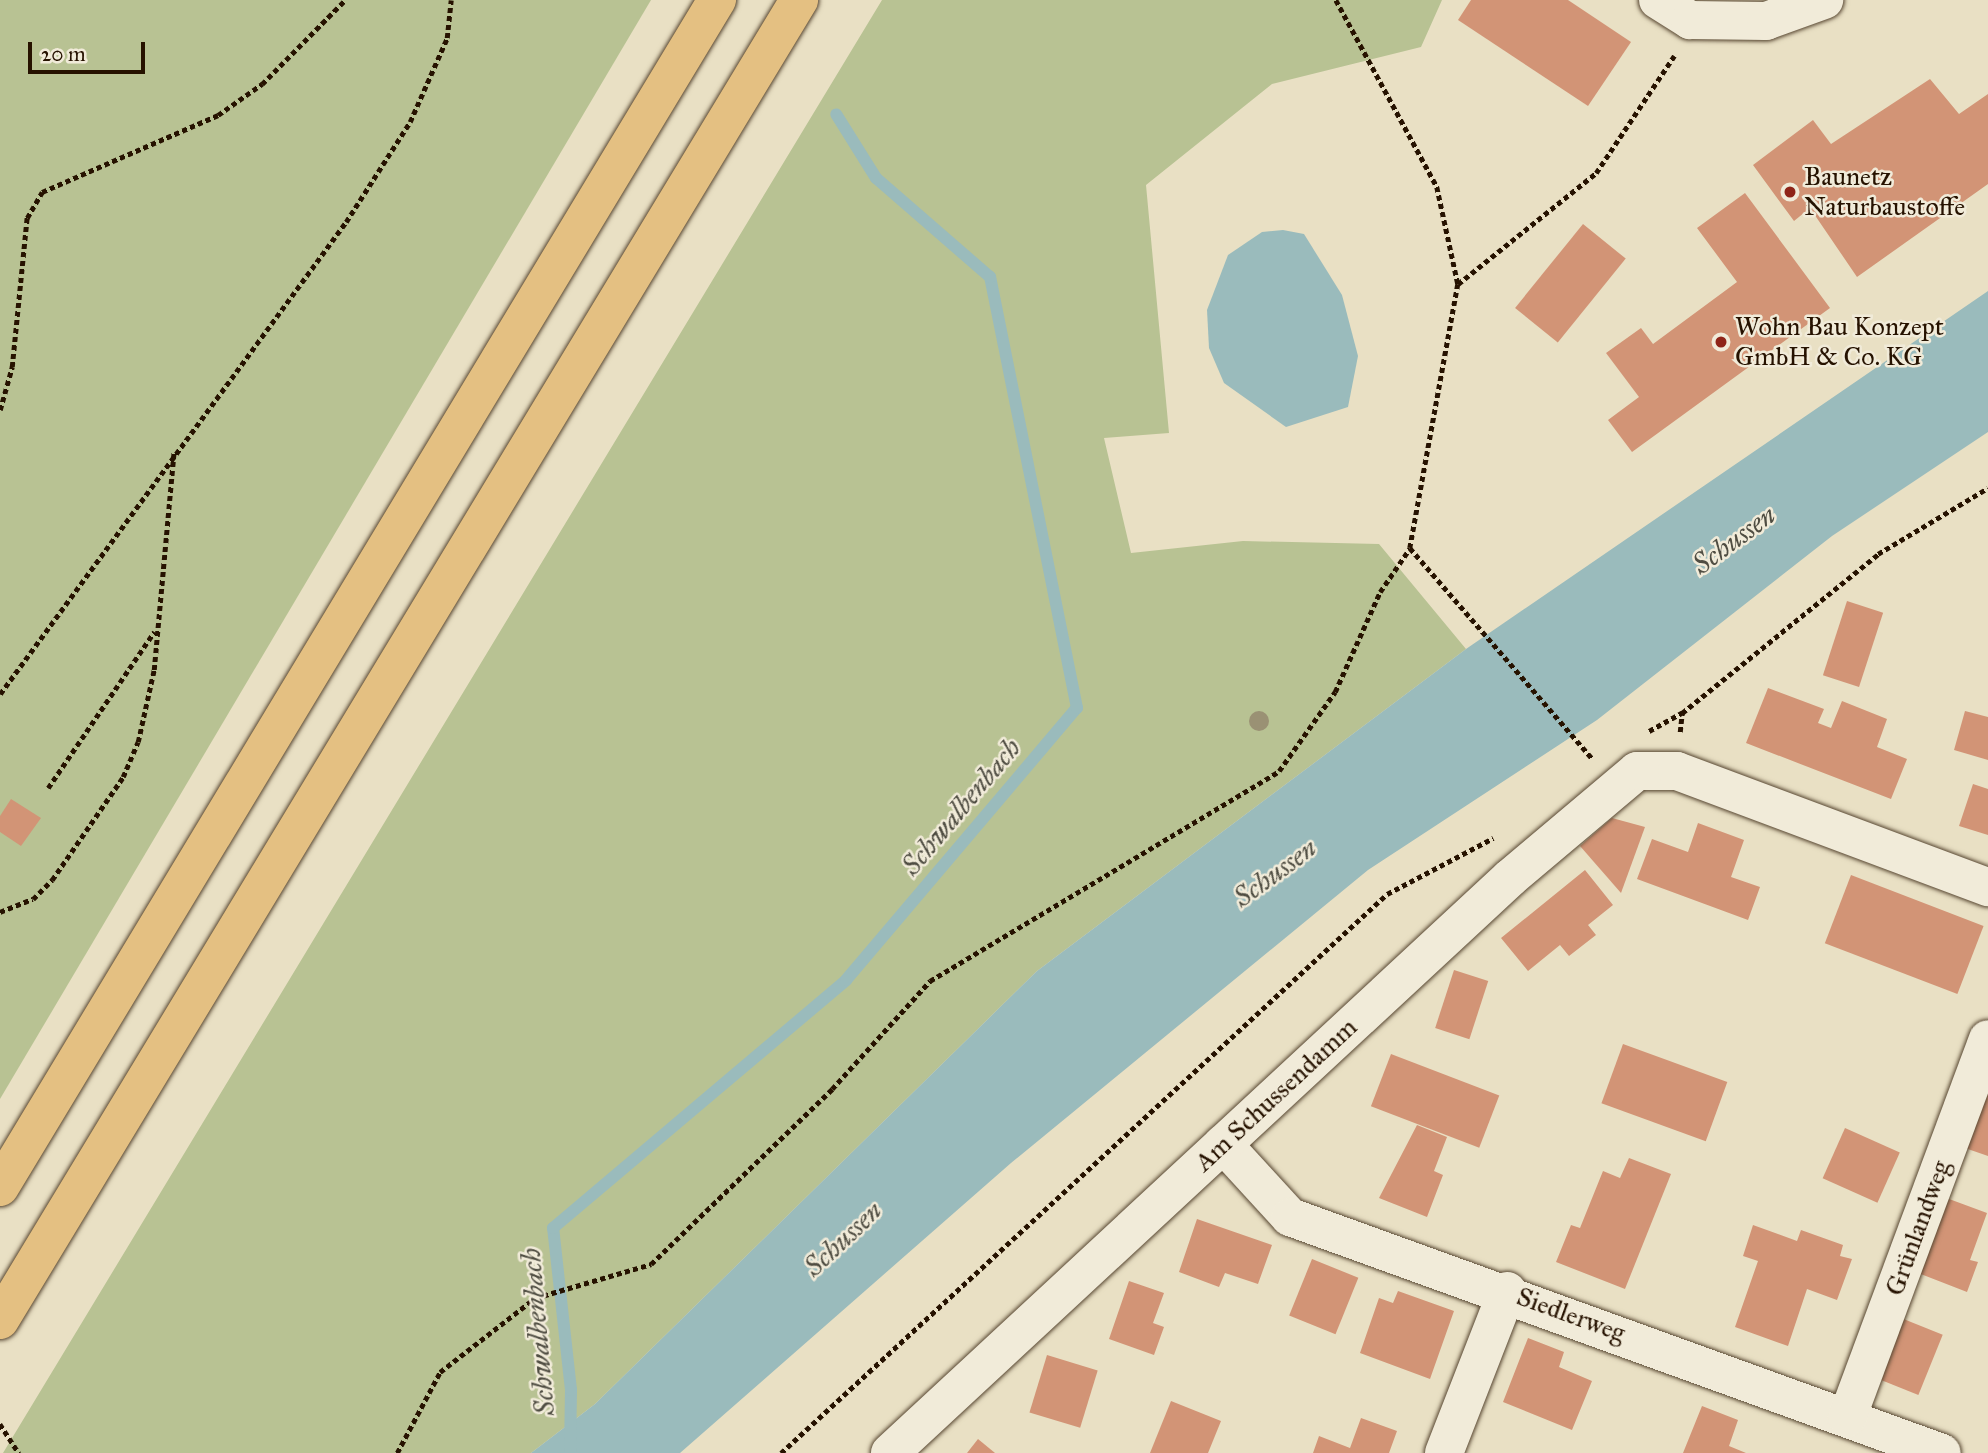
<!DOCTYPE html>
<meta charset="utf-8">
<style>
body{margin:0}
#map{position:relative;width:1988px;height:1453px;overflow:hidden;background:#e9e0c4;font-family:"IM FELL Great Primer",serif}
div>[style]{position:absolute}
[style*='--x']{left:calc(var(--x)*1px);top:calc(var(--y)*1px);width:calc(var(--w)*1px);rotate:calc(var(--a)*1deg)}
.green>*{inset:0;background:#b8c293}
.water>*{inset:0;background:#9abbbc}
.stream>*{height:12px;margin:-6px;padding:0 6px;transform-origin:6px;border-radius:6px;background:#9abbbc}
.building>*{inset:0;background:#d29476;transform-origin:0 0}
.path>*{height:4.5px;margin-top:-2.25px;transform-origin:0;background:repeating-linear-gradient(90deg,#261200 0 5px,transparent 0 8.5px)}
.roads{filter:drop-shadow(0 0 2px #574631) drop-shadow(0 0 2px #574631)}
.minor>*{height:38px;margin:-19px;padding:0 19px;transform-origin:19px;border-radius:19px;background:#f1ebd9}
.highway>*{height:38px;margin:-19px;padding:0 19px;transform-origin:19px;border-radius:19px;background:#e4c082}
.trees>*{width:20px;height:20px;margin:-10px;border-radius:50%;background:#9a9174}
.dots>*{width:19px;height:19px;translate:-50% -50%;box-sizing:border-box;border:4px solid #f1ebd9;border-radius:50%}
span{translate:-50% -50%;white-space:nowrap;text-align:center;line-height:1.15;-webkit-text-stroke:5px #f1ebd9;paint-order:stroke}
.poi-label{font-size:26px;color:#261200}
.left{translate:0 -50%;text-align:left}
.street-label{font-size:26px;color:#261200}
.water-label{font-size:28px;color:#4f4d42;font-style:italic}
.scale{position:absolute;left:28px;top:42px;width:117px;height:32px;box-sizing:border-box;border:4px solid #261200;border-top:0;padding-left:9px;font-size:21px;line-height:24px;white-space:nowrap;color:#261200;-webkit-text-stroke:5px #f1ebd9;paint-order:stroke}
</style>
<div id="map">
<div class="green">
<i style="clip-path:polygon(0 0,651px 0,0 1099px)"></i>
<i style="clip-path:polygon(882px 0,1442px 0,1421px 47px,1272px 84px,1146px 185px,1169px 433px,1104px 438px,1131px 553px,1243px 541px,1379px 544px,1466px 649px,1037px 971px,595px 1404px,531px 1453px,3px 1453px)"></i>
</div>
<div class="water">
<i style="clip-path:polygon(1283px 230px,1304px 234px,1342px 295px,1358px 356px,1348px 407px,1286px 427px,1224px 383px,1209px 348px,1207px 310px,1228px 255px,1262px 232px)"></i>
<i style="clip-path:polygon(1988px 291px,1988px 432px,1832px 536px,1597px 720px,1368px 870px,1011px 1163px,680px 1453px,531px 1453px,595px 1404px,1037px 971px,1466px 649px)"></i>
</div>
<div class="stream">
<i style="--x:570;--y:1453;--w:63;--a:-89.1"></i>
<i style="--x:571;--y:1390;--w:163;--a:-96.3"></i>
<i style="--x:553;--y:1228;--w:384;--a:-40.2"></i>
<i style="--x:846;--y:980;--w:357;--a:-49.7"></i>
<i style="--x:1077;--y:708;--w:440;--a:-101.4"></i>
<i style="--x:990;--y:277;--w:151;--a:-139"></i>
<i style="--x:876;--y:178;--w:75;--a:-122"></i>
</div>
<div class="building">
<i style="clip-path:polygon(1471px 0,1568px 0,1631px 42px,1588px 106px,1458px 20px)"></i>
<i style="clip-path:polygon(1930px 79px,1959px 114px,1988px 94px,1988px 184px,1857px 277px,1810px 208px,1794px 221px,1753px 165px,1813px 120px,1831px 144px)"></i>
<i style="clip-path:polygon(1745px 193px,1830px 308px,1632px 452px,1608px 420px,1639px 397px,1606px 353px,1641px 328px,1653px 344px,1737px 282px,1697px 228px)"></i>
<i style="left:1583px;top:224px;width:55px;height:108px;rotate:39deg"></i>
<i style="left:1847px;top:601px;width:38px;height:78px;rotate:18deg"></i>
<i style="clip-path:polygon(1768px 688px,1824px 709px,1818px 723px,1831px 728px,1842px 701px,1887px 719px,1877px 747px,1907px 759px,1891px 799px,1746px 743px)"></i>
<i style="clip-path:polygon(1965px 711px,1988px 717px,1988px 760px,1954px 750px)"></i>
<i style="clip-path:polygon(1973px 784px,1988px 789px,1988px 835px,1959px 826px)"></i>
<i style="clip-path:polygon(11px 799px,41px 818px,21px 846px,0 832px,0 816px)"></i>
<i style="clip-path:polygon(1612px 818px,1645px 827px,1621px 893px,1580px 846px)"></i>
<i style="clip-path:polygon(1698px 823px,1744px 840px,1731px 877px,1760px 887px,1748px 920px,1637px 879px,1652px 839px,1688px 852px)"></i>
<i style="clip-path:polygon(1585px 870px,1613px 905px,1588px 925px,1596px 935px,1569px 956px,1560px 945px,1528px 971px,1501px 938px)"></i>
<i style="left:1851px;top:875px;width:142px;height:73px;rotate:21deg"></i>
<i style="left:1454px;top:970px;width:36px;height:61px;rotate:18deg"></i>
<i style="left:1623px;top:1044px;width:111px;height:63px;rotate:20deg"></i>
<i style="left:1391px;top:1054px;width:116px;height:56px;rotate:21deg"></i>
<i style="clip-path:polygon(1988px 1073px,1988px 1156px,1962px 1147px)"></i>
<i style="clip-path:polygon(1417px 1125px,1447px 1137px,1434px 1171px,1443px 1175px,1427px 1217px,1379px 1198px)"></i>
<i style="left:1845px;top:1128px;width:60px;height:55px;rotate:24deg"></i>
<i style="clip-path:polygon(1629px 1158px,1671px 1174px,1625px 1289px,1556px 1262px,1571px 1225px,1580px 1228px,1603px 1171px,1620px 1178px)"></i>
<i style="clip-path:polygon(1941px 1196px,1987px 1213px,1970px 1260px,1978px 1262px,1967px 1292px,1913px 1271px)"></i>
<i style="clip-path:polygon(1197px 1219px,1272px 1245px,1258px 1284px,1225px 1273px,1219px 1287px,1179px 1272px)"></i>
<i style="clip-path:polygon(1753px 1225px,1797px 1241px,1801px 1230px,1843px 1245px,1840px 1256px,1852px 1259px,1837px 1300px,1807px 1289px,1788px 1346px,1735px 1327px,1758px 1261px,1743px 1256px)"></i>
<i style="left:1312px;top:1259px;width:50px;height:61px;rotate:22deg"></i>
<i style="clip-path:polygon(1129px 1281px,1164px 1293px,1153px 1323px,1164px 1327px,1154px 1355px,1109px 1339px)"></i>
<i style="clip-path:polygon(1398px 1291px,1454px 1311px,1430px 1379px,1360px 1353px,1379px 1298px,1393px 1303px)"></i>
<i style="left:1901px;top:1318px;width:45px;height:65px;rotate:22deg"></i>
<i style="clip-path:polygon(1528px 1338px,1564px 1352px,1559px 1367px,1592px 1381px,1572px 1430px,1503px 1402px)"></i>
<i style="left:1047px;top:1355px;width:53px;height:60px;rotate:17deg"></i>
<i style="clip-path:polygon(1171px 1401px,1221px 1421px,1208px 1453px,1150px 1453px)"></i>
<i style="clip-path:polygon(1702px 1406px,1738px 1420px,1729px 1446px,1746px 1453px,1683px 1453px)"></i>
<i style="clip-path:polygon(1361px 1418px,1397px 1431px,1389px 1453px,1313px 1453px,1319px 1436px,1350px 1448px)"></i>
<i style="clip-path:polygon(978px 1439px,995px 1453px,967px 1453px)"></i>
</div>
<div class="path">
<i style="--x:1336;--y:0;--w:213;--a:61.6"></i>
<i style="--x:1437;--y:187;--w:99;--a:77.8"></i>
<i style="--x:1458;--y:284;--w:268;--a:100.3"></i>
<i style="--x:1410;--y:548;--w:279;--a:49.1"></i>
<i style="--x:1458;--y:284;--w:177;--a:-38.8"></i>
<i style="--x:1596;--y:173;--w:141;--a:-56.3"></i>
<i style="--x:0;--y:410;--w:45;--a:-74.4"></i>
<i style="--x:12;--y:367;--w:150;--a:-84.3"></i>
<i style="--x:27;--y:218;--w:30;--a:-60"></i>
<i style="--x:42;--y:192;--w:192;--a:-23.6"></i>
<i style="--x:218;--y:115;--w:54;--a:-35.2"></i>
<i style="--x:262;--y:84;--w:118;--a:-45.3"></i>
<i style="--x:0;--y:694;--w:585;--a:-53.76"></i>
<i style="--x:346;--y:222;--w:119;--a:-57.4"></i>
<i style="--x:410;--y:122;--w:92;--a:-66.2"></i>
<i style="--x:447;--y:38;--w:38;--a:-84"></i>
<i style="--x:1649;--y:731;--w:38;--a:-29"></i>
<i style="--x:1680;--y:732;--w:19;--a:-84"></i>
<i style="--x:1682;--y:713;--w:252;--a:-39"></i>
<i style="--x:1878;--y:554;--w:128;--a:-31"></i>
<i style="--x:48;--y:788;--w:189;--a:-55.8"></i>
<i style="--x:0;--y:912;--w:35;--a:-22"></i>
<i style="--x:33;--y:899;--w:27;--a:-45"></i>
<i style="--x:52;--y:880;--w:125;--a:-55.4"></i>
<i style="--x:123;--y:777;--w:38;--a:-67"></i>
<i style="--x:138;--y:742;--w:74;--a:-77.5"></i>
<i style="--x:154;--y:670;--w:219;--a:-84.8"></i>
<i style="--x:0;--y:1424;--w:35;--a:57"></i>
<i style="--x:397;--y:1453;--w:92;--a:-62"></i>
<i style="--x:440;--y:1372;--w:120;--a:-37.9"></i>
<i style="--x:535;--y:1298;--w:121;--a:-16.3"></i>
<i style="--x:651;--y:1264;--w:252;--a:-44"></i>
<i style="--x:832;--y:1089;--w:146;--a:-47.8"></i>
<i style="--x:930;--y:981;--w:407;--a:-31"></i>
<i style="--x:1279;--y:771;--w:97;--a:-54.7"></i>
<i style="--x:1335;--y:692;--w:110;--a:-65.8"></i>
<i style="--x:1380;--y:592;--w:53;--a:-55.7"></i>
<i style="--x:781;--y:1453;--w:824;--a:-42.69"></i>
<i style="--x:1387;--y:894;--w:120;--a:-27.8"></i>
</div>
<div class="roads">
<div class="minor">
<i style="--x:1658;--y:0;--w:38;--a:32"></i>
<i style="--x:1690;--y:20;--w:76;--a:0.8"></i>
<i style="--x:1766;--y:21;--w:62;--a:-19.9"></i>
<i style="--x:1223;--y:1144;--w:99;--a:47.5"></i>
<i style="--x:1290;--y:1217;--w:693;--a:19.9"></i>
<i style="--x:1847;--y:1418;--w:404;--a:-69.6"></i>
<i style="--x:890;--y:1453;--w:846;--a:-42.84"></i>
<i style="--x:1510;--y:878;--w:166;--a:-40.1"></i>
<i style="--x:1637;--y:771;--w:40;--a:0"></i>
<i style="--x:1677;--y:771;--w:332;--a:20.5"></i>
<i style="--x:1444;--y:1453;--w:174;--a:-68.7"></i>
</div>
<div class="highway">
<i style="--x:0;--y:1187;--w:1387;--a:-58.87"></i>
<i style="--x:0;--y:1320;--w:1543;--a:-58.81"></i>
</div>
</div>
<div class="trees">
<i style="left:1259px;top:721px"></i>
</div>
<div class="dots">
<i style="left:1790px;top:192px;background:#8f2418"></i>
<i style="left:1721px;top:342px;background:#8f2418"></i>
</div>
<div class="poi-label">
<span class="left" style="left:1804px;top:192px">Baunetz<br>Naturbaustoffe</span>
<span class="left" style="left:1735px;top:342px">Wohn Bau Konzept<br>GmbH &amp; Co. KG</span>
</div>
<div class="street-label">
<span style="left:1276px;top:1095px;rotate:-43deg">Am Schussendamm</span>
<span style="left:1918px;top:1228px;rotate:-70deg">Grünlandweg</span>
<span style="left:1571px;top:1315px;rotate:20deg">Siedlerweg</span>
</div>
<div class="water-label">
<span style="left:1734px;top:540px;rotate:-36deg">Schussen</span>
<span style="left:961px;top:807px;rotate:-50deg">Schwalbenbach</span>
<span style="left:1275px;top:873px;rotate:-36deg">Schussen</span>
<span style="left:843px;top:1239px;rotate:-43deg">Schussen</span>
<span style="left:538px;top:1332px;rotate:-95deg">Schwalbenbach</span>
</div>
<div class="scale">20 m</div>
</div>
